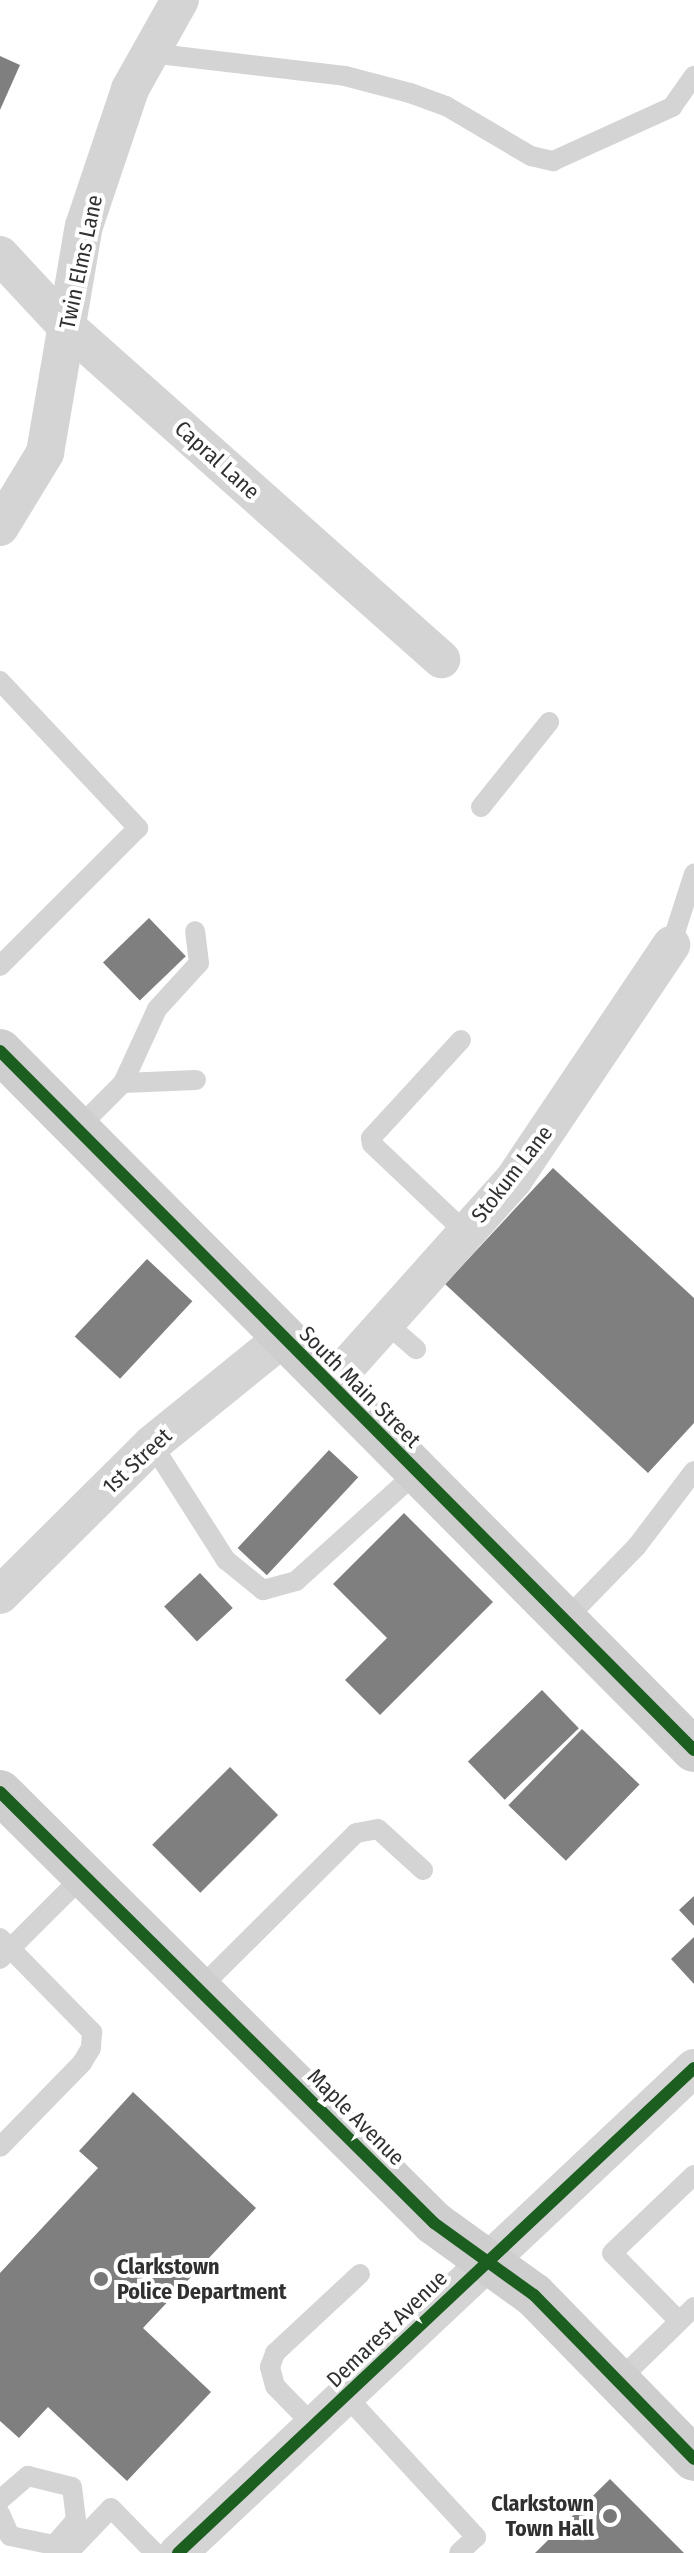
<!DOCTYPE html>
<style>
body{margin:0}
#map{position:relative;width:694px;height:2553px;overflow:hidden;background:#fff;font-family:"Fira Sans Condensed",sans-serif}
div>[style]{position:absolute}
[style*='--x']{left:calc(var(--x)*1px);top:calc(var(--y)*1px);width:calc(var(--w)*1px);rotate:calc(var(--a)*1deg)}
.building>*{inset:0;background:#7f7f7f;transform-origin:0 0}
.lane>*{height:20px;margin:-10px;padding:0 10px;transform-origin:10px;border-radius:10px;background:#d4d4d4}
.street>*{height:38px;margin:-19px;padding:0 19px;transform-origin:19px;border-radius:19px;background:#d4d4d4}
.secondary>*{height:44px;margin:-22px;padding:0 22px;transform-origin:22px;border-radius:22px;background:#cecece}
.cycleway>*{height:12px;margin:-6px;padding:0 6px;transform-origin:6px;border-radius:6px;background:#1b5e20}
.dots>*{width:22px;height:22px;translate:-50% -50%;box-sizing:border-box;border:4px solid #fff;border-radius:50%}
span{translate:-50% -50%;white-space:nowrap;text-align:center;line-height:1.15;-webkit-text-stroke:8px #fff;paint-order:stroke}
.street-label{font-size:22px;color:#303030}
.poi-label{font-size:22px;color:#303030;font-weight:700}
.left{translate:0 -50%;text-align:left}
.right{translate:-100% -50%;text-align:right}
</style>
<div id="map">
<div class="building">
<i style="clip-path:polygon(0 56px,20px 65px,0 110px)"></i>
<i style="left:149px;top:918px;width:53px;height:64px;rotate:46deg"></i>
<i style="clip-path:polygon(553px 1168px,694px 1298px,694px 1423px,648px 1473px,445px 1284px)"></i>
<i style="left:147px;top:1259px;width:62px;height:106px;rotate:43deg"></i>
<i style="left:329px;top:1450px;width:40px;height:134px;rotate:43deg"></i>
<i style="clip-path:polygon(404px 1513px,493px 1602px,380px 1715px,345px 1680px,387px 1638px,333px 1584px)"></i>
<i style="left:200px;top:1573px;width:48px;height:49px;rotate:47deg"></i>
<i style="left:542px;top:1690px;width:53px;height:103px;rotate:46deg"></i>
<i style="left:582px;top:1729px;width:80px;height:106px;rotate:44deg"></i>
<i style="left:230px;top:1767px;width:68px;height:110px;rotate:45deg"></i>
<i style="clip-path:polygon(694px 1896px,694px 1926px,679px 1910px)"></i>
<i style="clip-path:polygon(694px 1937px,694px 1984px,671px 1959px)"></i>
<i style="clip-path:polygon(133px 2092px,256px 2208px,143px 2328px,211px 2392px,127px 2481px,48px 2407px,19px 2438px,0 2421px,0 2273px,98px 2168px,79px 2151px)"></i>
<i style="clip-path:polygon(610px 2479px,684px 2553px,535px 2553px)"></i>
</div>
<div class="lane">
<i style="--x:150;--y:53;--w:196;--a:6.7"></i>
<i style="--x:345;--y:76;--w:67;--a:14.7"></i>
<i style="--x:410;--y:93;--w:38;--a:20"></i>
<i style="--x:446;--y:106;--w:99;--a:30.5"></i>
<i style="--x:531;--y:156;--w:23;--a:13"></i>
<i style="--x:553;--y:161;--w:131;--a:-24.4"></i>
<i style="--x:672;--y:107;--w:38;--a:-55"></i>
<i style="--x:0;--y:681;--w:202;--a:46.8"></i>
<i style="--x:138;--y:828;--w:195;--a:135"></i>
<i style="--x:481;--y:807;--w:109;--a:-51.3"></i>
<i style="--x:671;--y:945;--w:75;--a:-72.1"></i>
<i style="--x:461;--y:1040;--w:133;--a:132.6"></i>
<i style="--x:371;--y:1138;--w:6;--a:81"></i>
<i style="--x:372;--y:1144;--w:129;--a:43.4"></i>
<i style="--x:123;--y:1083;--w:81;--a:-65.3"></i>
<i style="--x:157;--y:1009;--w:62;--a:-47.6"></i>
<i style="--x:199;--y:963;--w:32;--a:-97"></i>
<i style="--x:77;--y:1129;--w:65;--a:-45"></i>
<i style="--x:123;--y:1083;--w:73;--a:-2.4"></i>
<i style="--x:386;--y:1323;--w:40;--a:41"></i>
<i style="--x:152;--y:1444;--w:138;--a:57.5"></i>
<i style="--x:226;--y:1560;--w:48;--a:39"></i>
<i style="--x:263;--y:1590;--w:34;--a:-15"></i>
<i style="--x:296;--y:1581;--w:163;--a:-42"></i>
<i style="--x:565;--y:1620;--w:103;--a:-45.8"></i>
<i style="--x:637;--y:1546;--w:94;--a:-52.8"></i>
<i style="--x:0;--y:1938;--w:132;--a:45.6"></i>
<i style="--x:92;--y:2032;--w:16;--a:94"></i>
<i style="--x:91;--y:2048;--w:17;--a:121"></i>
<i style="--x:82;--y:2063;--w:117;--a:134.3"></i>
<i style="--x:0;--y:1959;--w:119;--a:-45"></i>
<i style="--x:199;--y:1989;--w:221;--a:-44.8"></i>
<i style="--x:356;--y:1833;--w:22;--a:-10"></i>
<i style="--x:378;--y:1829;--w:61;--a:42.3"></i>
<i style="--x:679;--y:2321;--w:95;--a:-134.6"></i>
<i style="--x:612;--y:2253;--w:113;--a:-43.6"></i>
<i style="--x:618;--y:2381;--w:106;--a:-44.2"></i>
<i style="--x:346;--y:2396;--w:192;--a:47.3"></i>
<i style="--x:476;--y:2537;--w:23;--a:137"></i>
<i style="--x:315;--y:2427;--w:57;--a:-134.3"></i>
<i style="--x:275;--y:2386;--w:20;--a:-105"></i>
<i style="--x:270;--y:2367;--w:15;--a:-70"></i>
<i style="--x:275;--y:2353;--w:116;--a:-42.9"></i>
<i style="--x:0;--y:2500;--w:37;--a:-41"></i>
<i style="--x:28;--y:2476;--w:45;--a:14"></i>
<i style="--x:72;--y:2487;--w:33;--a:83"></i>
<i style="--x:76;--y:2520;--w:33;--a:131"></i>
<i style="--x:54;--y:2545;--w:45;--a:-168.4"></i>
<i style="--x:10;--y:2536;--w:24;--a:-114"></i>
<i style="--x:68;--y:2553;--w:62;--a:-46.3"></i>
<i style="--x:111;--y:2508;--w:63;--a:45.6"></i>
</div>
<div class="street">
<i style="--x:0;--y:255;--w:97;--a:47.1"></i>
<i style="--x:66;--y:326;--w:502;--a:41.61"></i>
<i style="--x:0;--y:527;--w:87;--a:-58.7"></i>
<i style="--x:45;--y:453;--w:230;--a:-80.3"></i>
<i style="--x:84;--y:226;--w:145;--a:-71.4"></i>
<i style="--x:130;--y:89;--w:102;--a:-60.7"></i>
<i style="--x:330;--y:1385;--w:276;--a:-48.2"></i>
<i style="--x:514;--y:1179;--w:282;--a:-56.1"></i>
<i style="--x:0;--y:1595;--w:214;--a:-44.8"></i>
<i style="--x:152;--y:1444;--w:169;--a:-39"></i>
<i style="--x:178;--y:2553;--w:708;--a:-43.23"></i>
</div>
<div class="secondary">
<i style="--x:0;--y:1051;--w:985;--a:45.21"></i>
<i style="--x:0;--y:1792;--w:612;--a:44.8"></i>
<i style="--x:434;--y:2223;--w:123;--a:35.8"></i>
<i style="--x:534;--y:2295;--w:229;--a:45.7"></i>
</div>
<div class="cycleway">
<i style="--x:0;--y:1051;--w:985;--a:45.21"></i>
<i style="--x:0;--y:1792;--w:612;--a:44.8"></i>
<i style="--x:434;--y:2223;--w:123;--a:35.8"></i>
<i style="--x:534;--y:2295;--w:229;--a:45.7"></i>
<i style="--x:178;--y:2553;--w:708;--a:-43.23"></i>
</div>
<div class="dots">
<i style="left:101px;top:2279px;background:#787878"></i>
<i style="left:610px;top:2516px;background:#787878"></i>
</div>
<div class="street-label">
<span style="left:81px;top:262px;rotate:-78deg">Twin Elms Lane</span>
<span style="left:217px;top:460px;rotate:42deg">Capral Lane</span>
<span style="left:512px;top:1174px;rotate:-52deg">Stokum Lane</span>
<span style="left:360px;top:1387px;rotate:45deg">South Main Street</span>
<span style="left:137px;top:1461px;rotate:-43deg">1st Street</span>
<span style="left:356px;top:2117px;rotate:45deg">Maple Avenue</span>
<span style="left:387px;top:2329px;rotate:-44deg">Demarest Avenue</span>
</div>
<div class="poi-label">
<span class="left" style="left:117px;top:2279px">Clarkstown<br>Police Department</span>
<span class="right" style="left:594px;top:2516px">Clarkstown<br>Town Hall</span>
</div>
</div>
